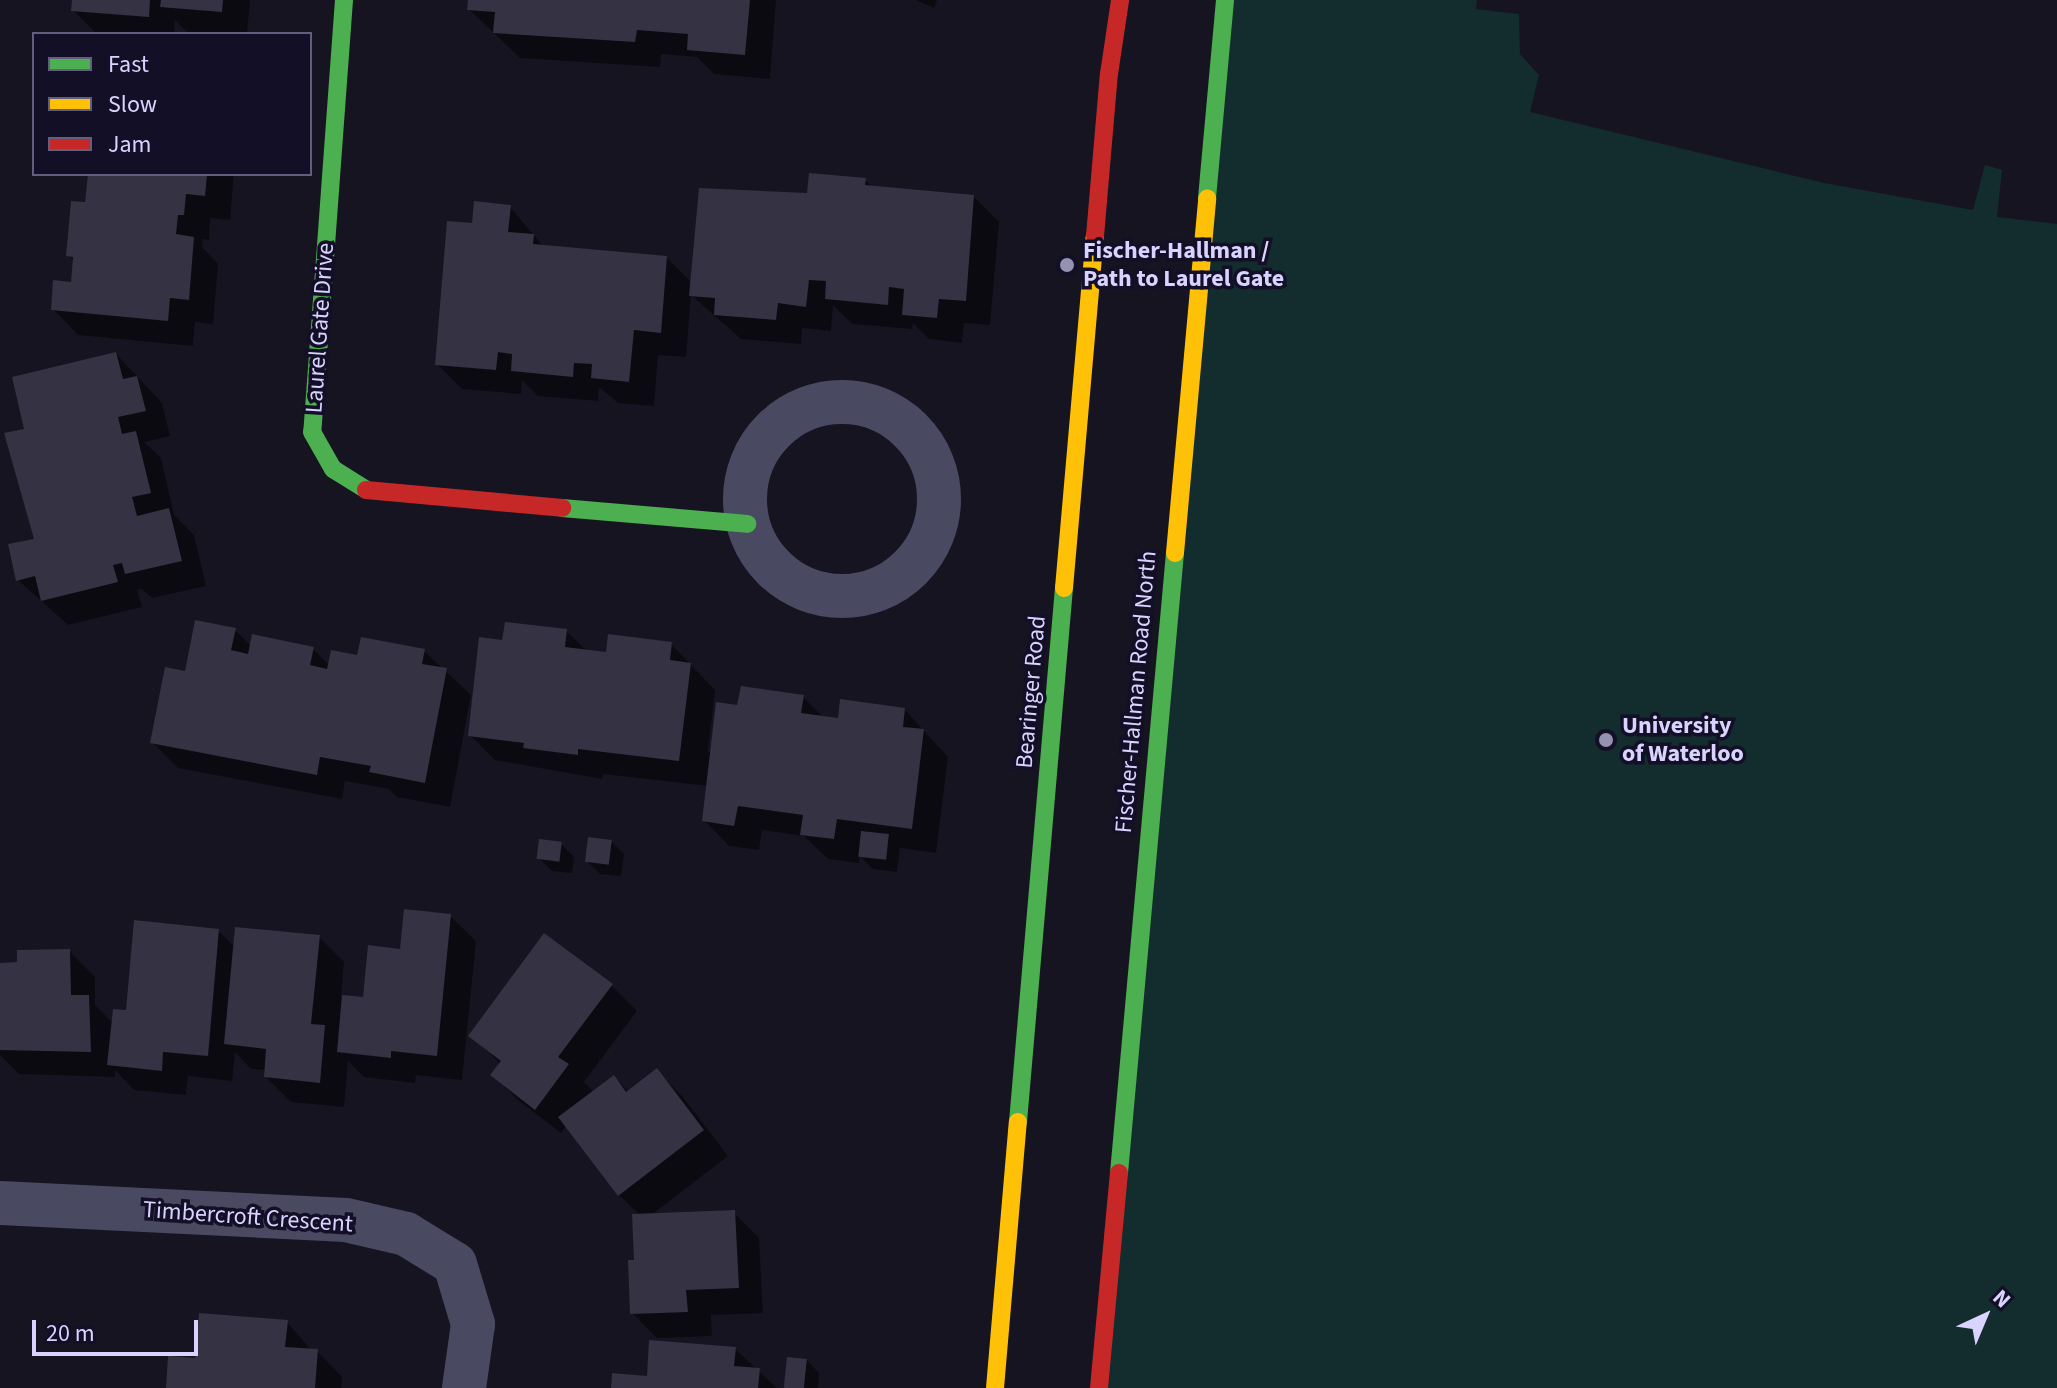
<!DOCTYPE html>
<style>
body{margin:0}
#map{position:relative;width:2057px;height:1388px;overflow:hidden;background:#161421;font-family:"Source Sans 3",sans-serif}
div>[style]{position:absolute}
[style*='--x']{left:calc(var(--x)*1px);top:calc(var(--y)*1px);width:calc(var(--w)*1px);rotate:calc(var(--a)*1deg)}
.green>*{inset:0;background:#132c2d}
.shadow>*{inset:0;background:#0007}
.building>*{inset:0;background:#343243;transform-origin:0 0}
.street>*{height:44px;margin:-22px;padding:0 22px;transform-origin:22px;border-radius:22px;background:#4a4962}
.street>.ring{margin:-22px;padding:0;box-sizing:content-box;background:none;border:44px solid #4a4962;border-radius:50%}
.fast>*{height:18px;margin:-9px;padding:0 9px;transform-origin:9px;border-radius:9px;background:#4caf50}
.slow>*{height:18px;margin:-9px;padding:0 9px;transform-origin:9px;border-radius:9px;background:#ffc107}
.jam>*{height:18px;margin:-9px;padding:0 9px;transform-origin:9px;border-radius:9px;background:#c62828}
.dots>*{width:22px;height:22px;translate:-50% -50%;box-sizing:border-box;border:4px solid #130f26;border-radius:50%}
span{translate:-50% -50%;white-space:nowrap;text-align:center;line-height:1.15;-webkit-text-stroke:7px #130f26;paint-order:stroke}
.poi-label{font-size:24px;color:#d9d4ff;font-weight:700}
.left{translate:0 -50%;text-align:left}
.street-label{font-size:24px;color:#d9d4ff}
.legend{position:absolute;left:32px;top:32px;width:280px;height:144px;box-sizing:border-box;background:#130f26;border:2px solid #625e7d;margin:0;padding:10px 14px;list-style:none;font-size:24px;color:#d9d4ff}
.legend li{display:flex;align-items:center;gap:16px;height:40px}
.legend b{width:40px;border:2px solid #625e7d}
.north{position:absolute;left:1945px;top:1276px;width:80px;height:80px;-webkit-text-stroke:6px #130f26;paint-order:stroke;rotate:44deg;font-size:22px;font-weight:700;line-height:32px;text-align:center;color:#d9d4ff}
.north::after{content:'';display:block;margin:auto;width:28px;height:36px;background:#d9d4ff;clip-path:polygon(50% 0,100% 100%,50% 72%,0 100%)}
.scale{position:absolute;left:32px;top:1320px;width:166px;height:36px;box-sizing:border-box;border:4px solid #d9d4ff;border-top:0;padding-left:10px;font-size:24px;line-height:28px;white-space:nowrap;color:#d9d4ff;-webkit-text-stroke:6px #130f26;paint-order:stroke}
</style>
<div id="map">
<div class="green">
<i style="clip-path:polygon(1221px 0,1477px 0,1476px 9px,1519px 14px,1520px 54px,1539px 75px,1530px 112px,1824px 183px,1973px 210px,1985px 165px,2002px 170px,1997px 217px,2057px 224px,2057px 1388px,1106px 1388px)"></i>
</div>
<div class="shadow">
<i style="clip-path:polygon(74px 0,250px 0,247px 34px,187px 32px,175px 20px,174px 34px,97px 34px,73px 10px)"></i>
<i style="clip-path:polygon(470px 0,776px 0,770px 79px,714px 74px,697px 57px,661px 54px,660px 67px,520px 58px,470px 10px)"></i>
<i style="clip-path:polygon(916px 0,937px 0,934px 8px)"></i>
<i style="clip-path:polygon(90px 174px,234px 174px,230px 220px,210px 218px,209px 240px,203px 239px,202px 247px,218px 264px,213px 324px,195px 322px,193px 346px,78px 335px,53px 309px,73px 285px,75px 262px,68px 255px,87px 204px)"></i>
<i style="clip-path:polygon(865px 180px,873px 188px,974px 197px,999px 222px,990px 325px,964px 323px,962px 343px,929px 339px,913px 323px,912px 329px,852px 324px,833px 305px,831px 331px,802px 328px,801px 344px,741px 339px,691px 295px,686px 357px,658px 355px,654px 406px,618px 403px,599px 387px,598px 401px,538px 396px,522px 380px,521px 394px,462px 389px,437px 364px,474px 225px,510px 207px,544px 247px,667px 258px,692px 283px,809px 195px)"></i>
<i style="clip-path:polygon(116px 354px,162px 403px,170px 436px,144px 442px,161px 458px,174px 515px,194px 535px,206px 586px,152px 598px,142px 589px,137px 590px,142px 607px,68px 625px,18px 580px,36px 540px,27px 430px)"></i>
<i style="clip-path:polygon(235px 630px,251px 646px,313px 649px,330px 666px,359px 657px,424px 651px,471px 695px,450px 807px,397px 797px,389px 789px,345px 781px,342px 799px,178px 768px,152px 742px,187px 674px)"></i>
<i style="clip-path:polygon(566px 631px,588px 652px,608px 655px,671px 644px,715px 690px,708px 751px,712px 752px,739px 707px,803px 697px,824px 718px,840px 720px,904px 709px,948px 757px,936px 853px,900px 848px,897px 872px,873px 869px,860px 856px,859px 863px,828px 859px,804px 836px,762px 830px,759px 850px,729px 846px,704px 820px,708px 786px,603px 774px,602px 779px,495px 760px,470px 735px,504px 643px)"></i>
<i style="clip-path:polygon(611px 841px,624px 854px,621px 876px,600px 874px,587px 861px)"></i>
<i style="clip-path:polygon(561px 844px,574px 857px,572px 873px,552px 871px,539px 858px)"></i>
<i style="clip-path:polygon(450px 916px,476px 941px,462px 1080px,416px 1075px,415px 1083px,364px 1077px,348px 1061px,344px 1107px,291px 1102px,266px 1077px,266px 1070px,251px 1069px,235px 1052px,232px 1081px,188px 1076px,186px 1095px,134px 1090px,115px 1070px,115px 1077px,19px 1074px,0 1055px,0 964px,19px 964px,69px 951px,95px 977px,95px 1005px,113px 1023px,218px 931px,235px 947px,319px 937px,344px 962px,341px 997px,365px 999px,402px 951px)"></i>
<i style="clip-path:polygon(612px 986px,637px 1011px,584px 1082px,594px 1092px,614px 1077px,629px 1092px,657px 1071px,682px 1096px,728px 1156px,650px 1216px,734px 1213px,759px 1238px,763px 1313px,711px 1315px,712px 1336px,657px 1338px,632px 1313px,641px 1216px,619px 1195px,567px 1125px,561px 1133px,518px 1100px,493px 1075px,501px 1064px,470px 1035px)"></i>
<i style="clip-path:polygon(287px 1322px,312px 1351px,317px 1351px,342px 1377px,341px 1388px,168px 1388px,197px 1360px)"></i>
<i style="clip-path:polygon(735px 1349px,777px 1388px,613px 1388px,649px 1378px)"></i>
<i style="clip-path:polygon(807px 1360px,819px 1373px,818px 1388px,787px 1388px)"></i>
</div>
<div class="building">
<i style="clip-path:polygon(72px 0,150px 0,149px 17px,71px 11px)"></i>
<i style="clip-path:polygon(161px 0,223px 0,222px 12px,160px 7px)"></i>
<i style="clip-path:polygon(468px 0,750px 0,745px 55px,687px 50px,688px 34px,637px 30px,635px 42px,493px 33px,495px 12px,467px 10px)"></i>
<i style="clip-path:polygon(809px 173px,866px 178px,865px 185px,974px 195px,966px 301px,939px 299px,937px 318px,902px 315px,904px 289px,889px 287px,888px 305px,825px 299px,826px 281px,809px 280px,806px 307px,778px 303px,776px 320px,714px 315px,715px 298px,689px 296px,699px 188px,807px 193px)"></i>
<i style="clip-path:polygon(88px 174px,207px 174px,205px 196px,186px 194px,184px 215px,178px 215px,176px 234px,194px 237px,189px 300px,170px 298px,168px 321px,51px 310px,53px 280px,71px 282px,73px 257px,66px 256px,71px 201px,85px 202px)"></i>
<i style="clip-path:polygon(474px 201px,511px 205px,508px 232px,534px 234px,533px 244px,667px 256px,661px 333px,634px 330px,629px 382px,591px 378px,592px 364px,574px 363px,573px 377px,511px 371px,512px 354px,498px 352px,496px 370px,435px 365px,447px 221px,472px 223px)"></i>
<i style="clip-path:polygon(116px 352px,123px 379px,137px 376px,146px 411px,118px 417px,122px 434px,136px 431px,151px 493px,132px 497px,137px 516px,169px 508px,182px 561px,125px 574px,122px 563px,113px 565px,118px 582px,41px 601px,35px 576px,16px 581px,8px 544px,34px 539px,4px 433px,24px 429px,12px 377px)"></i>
<i style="clip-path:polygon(195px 620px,236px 628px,231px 650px,248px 654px,252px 634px,314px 647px,310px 665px,327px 669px,331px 650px,357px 655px,361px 637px,425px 649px,422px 664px,447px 668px,425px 783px,369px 772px,371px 766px,320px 757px,317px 775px,150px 743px,165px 667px,185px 671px)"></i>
<i style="clip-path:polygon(505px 622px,567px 629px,565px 647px,606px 652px,608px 634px,672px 642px,670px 660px,691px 663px,679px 761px,578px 749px,578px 755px,523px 748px,524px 743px,468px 736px,479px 637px,502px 640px)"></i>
<i style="clip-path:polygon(741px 686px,804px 695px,801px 713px,838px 718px,840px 699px,905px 708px,903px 727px,924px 729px,912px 829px,837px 819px,834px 839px,800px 835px,803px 815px,738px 806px,734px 826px,702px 821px,716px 702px,737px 705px)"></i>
<i style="left:861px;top:831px;width:28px;height:26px;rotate:6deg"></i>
<i style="left:588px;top:837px;width:24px;height:25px;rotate:7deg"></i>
<i style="left:539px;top:839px;width:23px;height:20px;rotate:7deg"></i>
<i style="clip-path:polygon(404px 909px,451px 914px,437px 1056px,391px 1051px,391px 1058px,337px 1052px,342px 995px,363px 997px,368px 945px,400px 949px)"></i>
<i style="clip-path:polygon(134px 920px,219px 929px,208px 1056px,163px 1052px,162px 1071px,107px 1065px,113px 1009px,126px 1010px)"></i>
<i style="clip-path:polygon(235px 927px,320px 935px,311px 1024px,325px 1025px,320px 1083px,264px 1077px,266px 1049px,224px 1044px)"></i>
<i style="clip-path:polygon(544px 933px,613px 984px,558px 1057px,569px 1064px,535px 1110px,490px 1075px,501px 1061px,468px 1036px)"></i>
<i style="clip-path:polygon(70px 949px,71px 995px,89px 995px,91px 1052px,0 1050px,0 963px,17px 962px,17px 950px)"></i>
<i style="clip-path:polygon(657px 1068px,704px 1130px,618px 1196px,558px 1117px,614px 1075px,626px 1092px)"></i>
<i style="clip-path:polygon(735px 1210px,739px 1288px,686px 1290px,688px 1312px,630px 1314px,628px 1260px,634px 1260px,632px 1214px)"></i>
<i style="clip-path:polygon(199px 1313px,288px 1320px,285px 1347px,318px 1349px,315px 1388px,166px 1388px,168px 1356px,195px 1358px)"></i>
<i style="clip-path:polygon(649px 1340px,736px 1347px,734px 1366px,760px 1368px,758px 1388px,611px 1388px,612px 1373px,647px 1376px)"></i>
<i style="left:787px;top:1357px;width:20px;height:31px;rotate:6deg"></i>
</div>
<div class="street">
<i class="ring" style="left:745px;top:402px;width:150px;height:150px"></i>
<i style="--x:0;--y:1203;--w:346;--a:2.8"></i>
<i style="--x:346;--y:1220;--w:62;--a:13.1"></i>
<i style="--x:406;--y:1234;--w:57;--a:31.5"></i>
<i style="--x:455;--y:1264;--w:63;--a:73.3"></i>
<i style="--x:473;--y:1324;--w:65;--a:98"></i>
</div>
<div class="fast">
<i style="--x:344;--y:0;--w:433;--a:94.2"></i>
<i style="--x:312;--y:432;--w:43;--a:60.4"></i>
<i style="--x:333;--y:469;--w:39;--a:32"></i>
<i style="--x:1207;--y:198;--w:199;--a:-84.8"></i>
<i style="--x:562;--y:508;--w:186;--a:4.9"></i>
<i style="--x:1018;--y:1122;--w:536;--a:-85.08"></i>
<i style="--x:1119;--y:1173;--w:623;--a:-84.84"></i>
</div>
<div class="slow">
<i style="--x:1175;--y:553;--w:356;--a:-84.8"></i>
<i style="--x:1064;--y:588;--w:353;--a:-85"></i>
<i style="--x:995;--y:1388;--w:267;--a:-85.1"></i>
</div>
<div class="jam">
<i style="--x:1095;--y:236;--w:163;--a:-85.1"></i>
<i style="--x:1109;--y:74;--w:75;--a:-81.5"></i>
<i style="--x:366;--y:490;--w:197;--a:5.2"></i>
<i style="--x:1099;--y:1388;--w:216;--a:-84.7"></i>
</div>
<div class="dots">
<i style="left:1067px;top:265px;background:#9591b1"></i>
<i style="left:1606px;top:740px;background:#9591b1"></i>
</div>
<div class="poi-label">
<span class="left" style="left:1083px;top:265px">Fischer-Hallman /<br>Path to Laurel Gate</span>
<span class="left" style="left:1622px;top:740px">University<br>of Waterloo</span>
</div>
<div class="street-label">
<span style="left:320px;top:328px;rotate:-86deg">Laurel Gate Drive</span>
<span style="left:1031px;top:692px;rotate:-85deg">Bearinger Road</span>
<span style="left:1136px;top:692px;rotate:-85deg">Fischer-Hallman Road North</span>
<span style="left:248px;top:1217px;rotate:4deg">Timbercroft Crescent</span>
</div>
<ul class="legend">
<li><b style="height:10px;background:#4caf50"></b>Fast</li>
<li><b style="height:10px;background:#ffc107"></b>Slow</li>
<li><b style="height:10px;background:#c62828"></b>Jam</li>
</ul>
<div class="north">N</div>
<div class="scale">20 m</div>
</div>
